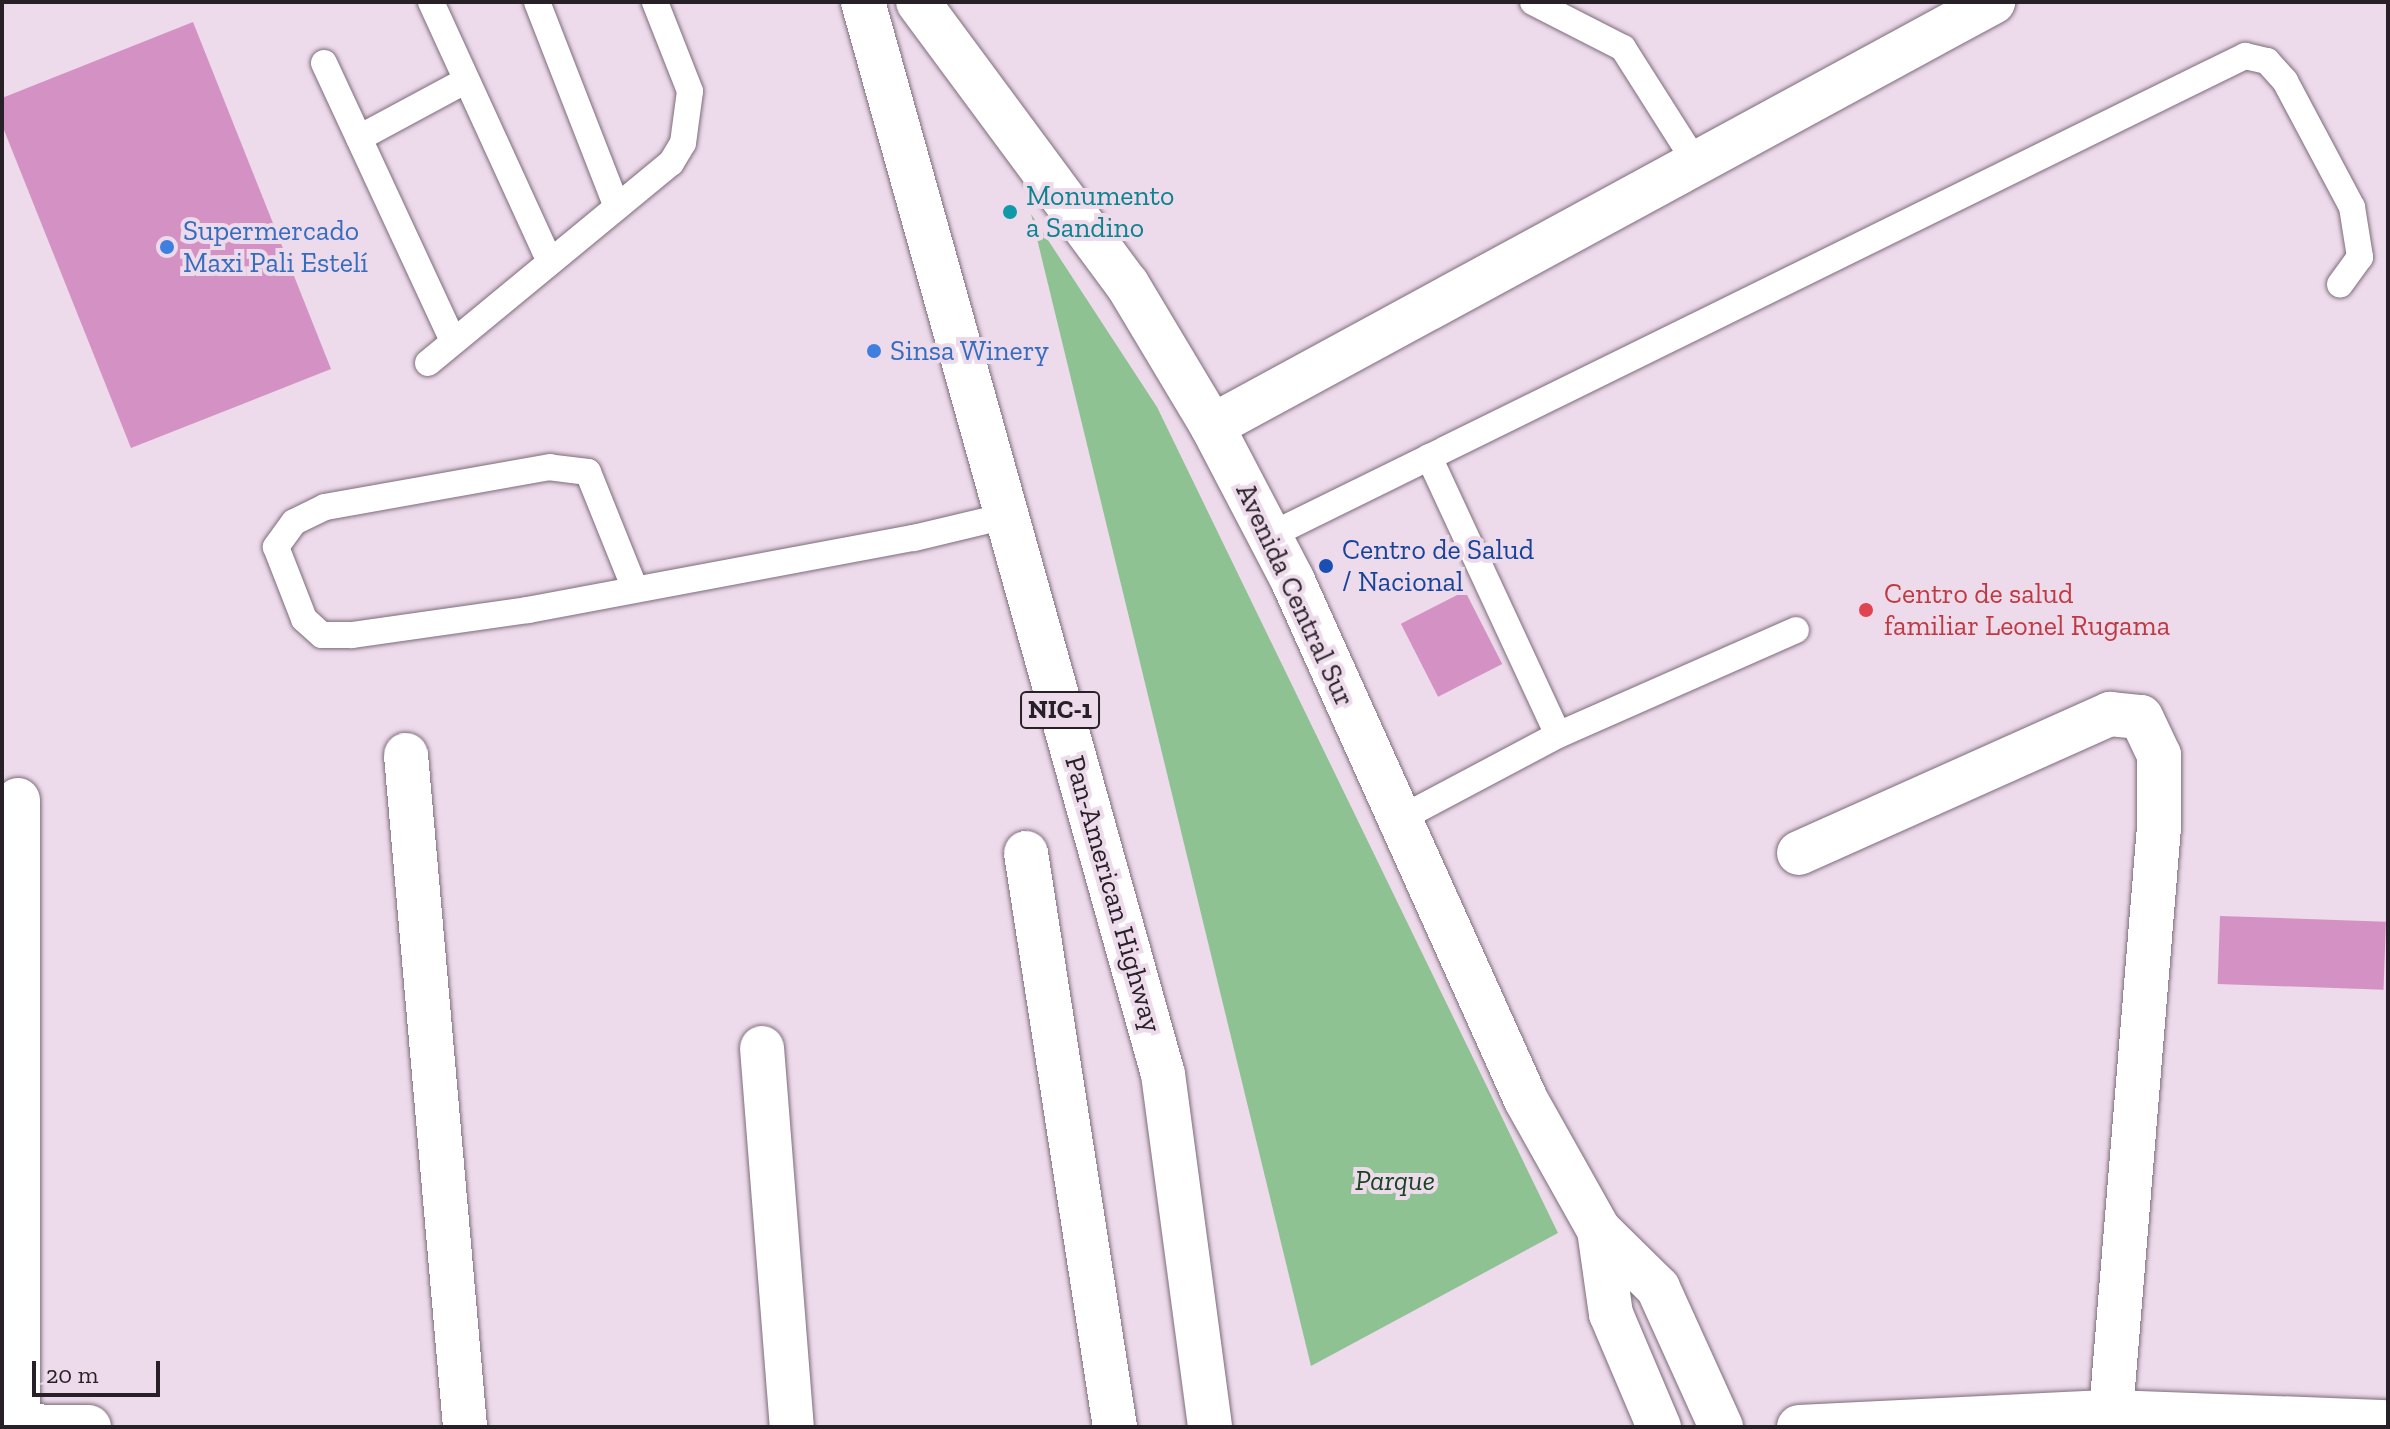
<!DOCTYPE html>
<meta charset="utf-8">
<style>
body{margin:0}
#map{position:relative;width:2390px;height:1429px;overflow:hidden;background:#eddaeb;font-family:"Zilla Slab",serif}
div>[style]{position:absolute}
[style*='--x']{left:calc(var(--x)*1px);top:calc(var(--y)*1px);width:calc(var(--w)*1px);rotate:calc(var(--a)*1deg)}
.green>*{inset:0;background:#8ec293}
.building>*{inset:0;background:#d392c3;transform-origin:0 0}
.roads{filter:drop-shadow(0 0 2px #7d6d7b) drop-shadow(0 0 2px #7d6d7b)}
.lane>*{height:26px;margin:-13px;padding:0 13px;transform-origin:13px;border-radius:13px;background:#fff}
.street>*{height:44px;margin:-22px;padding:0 22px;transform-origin:22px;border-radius:22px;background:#fff}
.secondary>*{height:44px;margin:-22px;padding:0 22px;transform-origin:22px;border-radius:22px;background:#fff}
.highway>*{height:44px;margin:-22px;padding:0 22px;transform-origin:22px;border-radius:22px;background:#fff}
.dots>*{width:22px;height:22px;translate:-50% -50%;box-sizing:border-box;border:4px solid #eddaeb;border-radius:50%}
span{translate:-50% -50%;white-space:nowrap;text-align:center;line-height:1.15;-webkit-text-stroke:8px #eddaeb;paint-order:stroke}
.shield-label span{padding:2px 6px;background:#eddaeb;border:2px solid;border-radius:6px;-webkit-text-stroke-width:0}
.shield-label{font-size:26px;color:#272026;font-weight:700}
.culture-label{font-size:28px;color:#0d838f}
.left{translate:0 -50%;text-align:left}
.shop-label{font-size:28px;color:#366cbe}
.transit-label{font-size:28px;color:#164399}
.health-label{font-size:28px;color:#be3a42}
.street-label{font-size:28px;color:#272026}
.park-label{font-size:28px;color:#184520;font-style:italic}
.frame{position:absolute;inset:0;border:4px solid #272026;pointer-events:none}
.scale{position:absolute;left:32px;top:1361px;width:128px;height:36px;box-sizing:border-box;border:4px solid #272026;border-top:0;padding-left:10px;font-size:24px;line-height:28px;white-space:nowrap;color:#272026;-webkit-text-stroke:6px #eddaeb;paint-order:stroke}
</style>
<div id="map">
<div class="green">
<i style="clip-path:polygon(1031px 214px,1157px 407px,1558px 1233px,1311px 1366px)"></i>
</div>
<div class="building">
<i style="clip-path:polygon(193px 22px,331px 369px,131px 448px,2px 125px,2px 98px)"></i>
<i style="left:1465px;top:591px;width:82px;height:72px;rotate:63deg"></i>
<i style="left:2220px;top:916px;width:166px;height:68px;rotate:2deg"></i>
</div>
<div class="roads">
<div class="lane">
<i style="--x:431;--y:2;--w:286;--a:65.4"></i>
<i style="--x:537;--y:2;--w:220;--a:68.7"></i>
<i style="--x:1533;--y:2;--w:101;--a:27.1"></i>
<i style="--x:1623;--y:48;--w:136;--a:57.6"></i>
<i style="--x:324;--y:63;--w:306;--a:65.1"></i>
<i style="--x:359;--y:138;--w:120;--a:-28.3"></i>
<i style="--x:428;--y:363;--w:315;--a:-39.5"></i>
<i style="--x:671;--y:163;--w:23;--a:-59"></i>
<i style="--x:683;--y:143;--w:52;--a:-82.3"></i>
<i style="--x:690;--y:91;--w:96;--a:-111.5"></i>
<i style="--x:1429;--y:457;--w:306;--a:65.1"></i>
<i style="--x:1558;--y:735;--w:260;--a:-23.8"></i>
<i style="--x:1269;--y:536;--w:1088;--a:-26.19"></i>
<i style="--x:2245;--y:56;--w:23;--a:13"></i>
<i style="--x:2267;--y:61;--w:27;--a:48"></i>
<i style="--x:2285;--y:81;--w:143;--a:62"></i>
<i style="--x:2352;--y:207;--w:51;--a:80.9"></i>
<i style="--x:2360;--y:257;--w:34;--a:126"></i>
<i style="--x:635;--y:589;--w:126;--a:-111.9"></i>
<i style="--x:588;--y:472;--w:38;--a:-173"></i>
<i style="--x:550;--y:467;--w:229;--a:169.9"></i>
<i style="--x:325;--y:507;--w:34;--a:154"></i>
<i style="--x:294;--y:522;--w:31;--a:126"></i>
<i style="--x:276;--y:547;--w:77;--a:68.7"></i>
<i style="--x:304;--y:619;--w:24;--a:42"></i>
<i style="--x:322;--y:635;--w:30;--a:0"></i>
<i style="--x:352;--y:635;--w:178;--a:-8.1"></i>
<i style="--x:528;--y:610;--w:393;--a:-10.6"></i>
<i style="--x:914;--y:538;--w:95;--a:-13.4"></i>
<i style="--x:1398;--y:820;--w:181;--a:-28"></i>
</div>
<div class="street">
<i style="--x:1212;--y:426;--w:889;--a:-28.5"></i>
<i style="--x:406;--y:755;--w:675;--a:84.98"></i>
<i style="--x:18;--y:800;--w:626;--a:90"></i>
<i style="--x:1026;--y:853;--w:581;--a:81.19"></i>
<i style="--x:1799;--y:853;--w:341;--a:-24.1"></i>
<i style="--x:2110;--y:714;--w:31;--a:6"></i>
<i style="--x:2141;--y:717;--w:42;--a:64.7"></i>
<i style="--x:2159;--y:755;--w:72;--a:90"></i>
<i style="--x:2159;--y:827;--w:587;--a:94.69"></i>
<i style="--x:762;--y:1048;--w:380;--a:85.5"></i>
<i style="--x:2;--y:1426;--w:87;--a:0.7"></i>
<i style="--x:1799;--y:1427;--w:312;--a:-2.8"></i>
<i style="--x:2111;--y:1412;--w:277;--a:2.1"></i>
</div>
<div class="secondary">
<i style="--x:918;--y:2;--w:351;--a:53.5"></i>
<i style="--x:1127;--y:284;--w:165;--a:59.1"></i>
<i style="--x:1212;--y:426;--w:173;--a:62.4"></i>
<i style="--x:1292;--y:579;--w:571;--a:65.81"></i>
<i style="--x:1526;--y:1100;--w:149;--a:60.7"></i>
<i style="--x:1599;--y:1230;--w:83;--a:44.5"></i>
<i style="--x:1658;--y:1288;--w:153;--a:65.6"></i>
<i style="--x:1599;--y:1230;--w:85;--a:81.9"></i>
<i style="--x:1611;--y:1314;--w:123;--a:67"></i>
</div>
<div class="highway">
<i style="--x:863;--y:2;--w:1113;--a:74.37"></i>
<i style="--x:1163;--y:1074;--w:356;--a:82.4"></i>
</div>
</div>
<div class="dots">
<i style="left:1010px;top:212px;background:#0f9aa8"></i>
<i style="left:167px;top:247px;background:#3f7fe0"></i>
<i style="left:874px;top:351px;background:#3f7fe0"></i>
<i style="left:1326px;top:566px;background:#1a4fb4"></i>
<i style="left:1866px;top:610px;background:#e0444e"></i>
</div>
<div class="shield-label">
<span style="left:1060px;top:710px">NIC-1</span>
</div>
<div class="culture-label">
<span class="left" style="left:1026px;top:212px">Monumento<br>a Sandino</span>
</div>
<div class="shop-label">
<span class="left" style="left:183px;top:247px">Supermercado<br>Maxi Pali Estelí</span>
<span class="left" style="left:890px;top:351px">Sinsa Winery</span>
</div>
<div class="transit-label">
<span class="left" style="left:1342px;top:566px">Centro de Salud<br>/ Nacional</span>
</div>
<div class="health-label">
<span class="left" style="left:1884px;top:610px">Centro de salud<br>familiar Leonel Rugama</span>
</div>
<div class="street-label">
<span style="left:1295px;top:595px;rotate:65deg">Avenida Central Sur</span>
<span style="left:1113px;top:894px;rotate:74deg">Pan-American Highway</span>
</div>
<div class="park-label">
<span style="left:1395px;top:1181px">Parque</span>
</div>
<div class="frame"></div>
<div class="scale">20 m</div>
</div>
